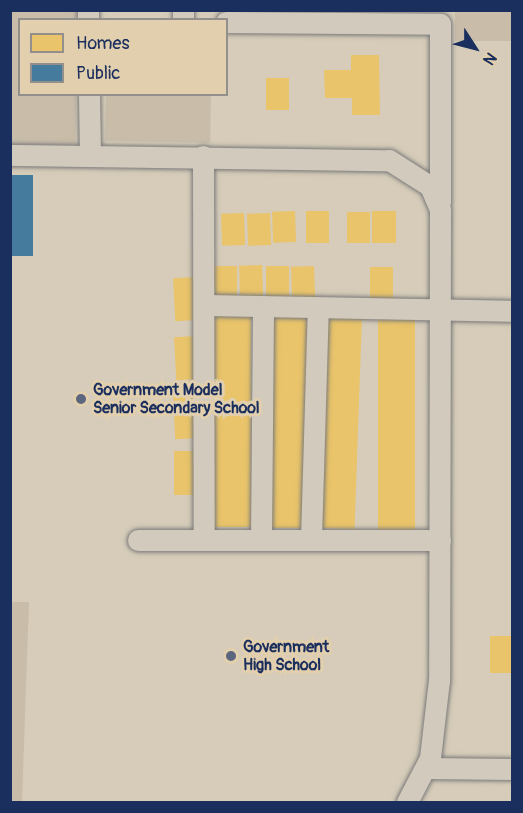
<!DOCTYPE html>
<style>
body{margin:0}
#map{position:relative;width:523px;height:813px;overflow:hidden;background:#d6ccb9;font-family:Pangolin,sans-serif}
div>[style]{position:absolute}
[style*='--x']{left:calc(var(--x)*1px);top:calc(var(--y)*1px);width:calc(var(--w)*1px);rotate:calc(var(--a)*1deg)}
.green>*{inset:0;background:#c9bdaa;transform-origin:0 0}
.homes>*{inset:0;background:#e9c46a;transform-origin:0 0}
.public>*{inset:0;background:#457b9d;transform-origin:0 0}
.roads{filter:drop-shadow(0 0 2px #7b7b7b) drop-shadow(0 0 2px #7b7b7b)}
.minor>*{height:21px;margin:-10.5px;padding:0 10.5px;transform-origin:10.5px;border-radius:10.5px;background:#d2cabd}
.dots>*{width:16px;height:16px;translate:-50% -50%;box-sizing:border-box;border:3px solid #e2cfad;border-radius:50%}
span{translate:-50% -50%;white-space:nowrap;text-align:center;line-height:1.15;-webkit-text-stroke:6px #e2cfad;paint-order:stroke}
.poi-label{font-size:16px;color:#1b2f5e;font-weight:700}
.left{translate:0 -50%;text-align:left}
.frame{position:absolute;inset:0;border:12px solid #1b2f5e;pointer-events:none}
.legend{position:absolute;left:18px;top:18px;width:210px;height:78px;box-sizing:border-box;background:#e2cfad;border:2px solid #928f8d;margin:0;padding:8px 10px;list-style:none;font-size:18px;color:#1b2f5e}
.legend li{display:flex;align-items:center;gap:12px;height:30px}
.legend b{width:30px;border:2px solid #928f8d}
.north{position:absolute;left:445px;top:18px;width:60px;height:60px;-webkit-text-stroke:4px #e2cfad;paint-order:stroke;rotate:126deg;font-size:16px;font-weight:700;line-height:24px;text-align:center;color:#1b2f5e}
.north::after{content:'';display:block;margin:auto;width:21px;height:27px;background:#1b2f5e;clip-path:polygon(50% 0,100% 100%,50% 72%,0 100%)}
</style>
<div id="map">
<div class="green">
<i style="clip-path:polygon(10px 11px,77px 11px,77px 19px,20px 20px,20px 94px,76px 95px,75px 145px,11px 145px)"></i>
<i style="left:455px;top:11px;width:57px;height:30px"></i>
<i style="left:106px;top:94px;width:105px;height:47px;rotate:1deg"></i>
<i style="clip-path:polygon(10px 602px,29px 602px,22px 802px,11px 802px)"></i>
</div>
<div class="homes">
<i style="clip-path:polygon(351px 55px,379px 55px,380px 115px,352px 115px,352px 98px,325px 98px,324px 70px,351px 70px)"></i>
<i style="left:266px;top:78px;width:23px;height:32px"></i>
<i style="left:295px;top:211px;width:31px;height:23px;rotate:88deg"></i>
<i style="left:329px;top:211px;width:32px;height:23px;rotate:90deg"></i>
<i style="left:372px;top:211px;width:24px;height:32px"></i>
<i style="left:370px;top:212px;width:31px;height:23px;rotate:90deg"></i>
<i style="left:244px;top:213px;width:32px;height:23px;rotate:88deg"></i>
<i style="left:270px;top:213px;width:32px;height:23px;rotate:88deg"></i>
<i style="left:262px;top:265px;width:32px;height:23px;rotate:88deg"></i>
<i style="left:213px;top:266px;width:24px;height:32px"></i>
<i style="left:266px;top:266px;width:23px;height:31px"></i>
<i style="left:314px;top:266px;width:32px;height:23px;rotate:88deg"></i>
<i style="left:370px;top:267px;width:23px;height:32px"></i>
<i style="left:196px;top:277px;width:43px;height:23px;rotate:87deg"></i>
<i style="left:213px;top:315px;width:38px;height:212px"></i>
<i style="left:270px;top:315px;width:37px;height:213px"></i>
<i style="left:325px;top:315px;width:37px;height:213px;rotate:2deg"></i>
<i style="left:378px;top:317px;width:37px;height:213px"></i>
<i style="left:197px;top:336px;width:43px;height:23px;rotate:87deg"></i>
<i style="left:196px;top:395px;width:43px;height:23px;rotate:87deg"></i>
<i style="left:174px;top:451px;width:23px;height:44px"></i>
<i style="left:512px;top:636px;width:37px;height:22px;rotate:90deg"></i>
</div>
<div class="public">
<i style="left:10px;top:175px;width:23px;height:81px"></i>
</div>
<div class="roads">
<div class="minor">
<i style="--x:88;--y:10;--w:10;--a:90"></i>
<i style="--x:183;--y:20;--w:10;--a:-90"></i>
<i style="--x:226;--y:22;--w:214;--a:0.5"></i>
<i style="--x:440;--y:24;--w:178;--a:90"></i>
<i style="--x:89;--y:94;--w:62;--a:89.1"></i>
<i style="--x:10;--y:155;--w:379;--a:0.8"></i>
<i style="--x:389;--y:160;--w:49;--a:32.4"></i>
<i style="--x:430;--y:186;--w:25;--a:67"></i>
<i style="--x:440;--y:209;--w:471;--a:90.1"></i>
<i style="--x:439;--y:680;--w:79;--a:96.6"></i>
<i style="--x:430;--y:758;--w:50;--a:117.6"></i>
<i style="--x:203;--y:156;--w:383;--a:89.9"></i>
<i style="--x:204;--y:305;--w:308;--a:1.1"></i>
<i style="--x:261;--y:539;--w:232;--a:-89.5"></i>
<i style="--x:311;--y:539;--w:231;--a:-88.3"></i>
<i style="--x:138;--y:540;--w:302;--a:0"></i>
<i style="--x:426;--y:768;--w:86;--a:0.7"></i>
</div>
</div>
<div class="dots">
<i style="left:81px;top:399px;background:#5c667e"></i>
<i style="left:231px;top:656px;background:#5c667e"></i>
</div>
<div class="poi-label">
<span class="left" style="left:93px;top:399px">Government Model<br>Senior Secondary School</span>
<span class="left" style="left:243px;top:656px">Government<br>High School</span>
</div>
<div class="frame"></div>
<ul class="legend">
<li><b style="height:16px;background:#e9c46a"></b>Homes</li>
<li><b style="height:16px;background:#457b9d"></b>Public</li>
</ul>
<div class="north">N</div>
</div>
